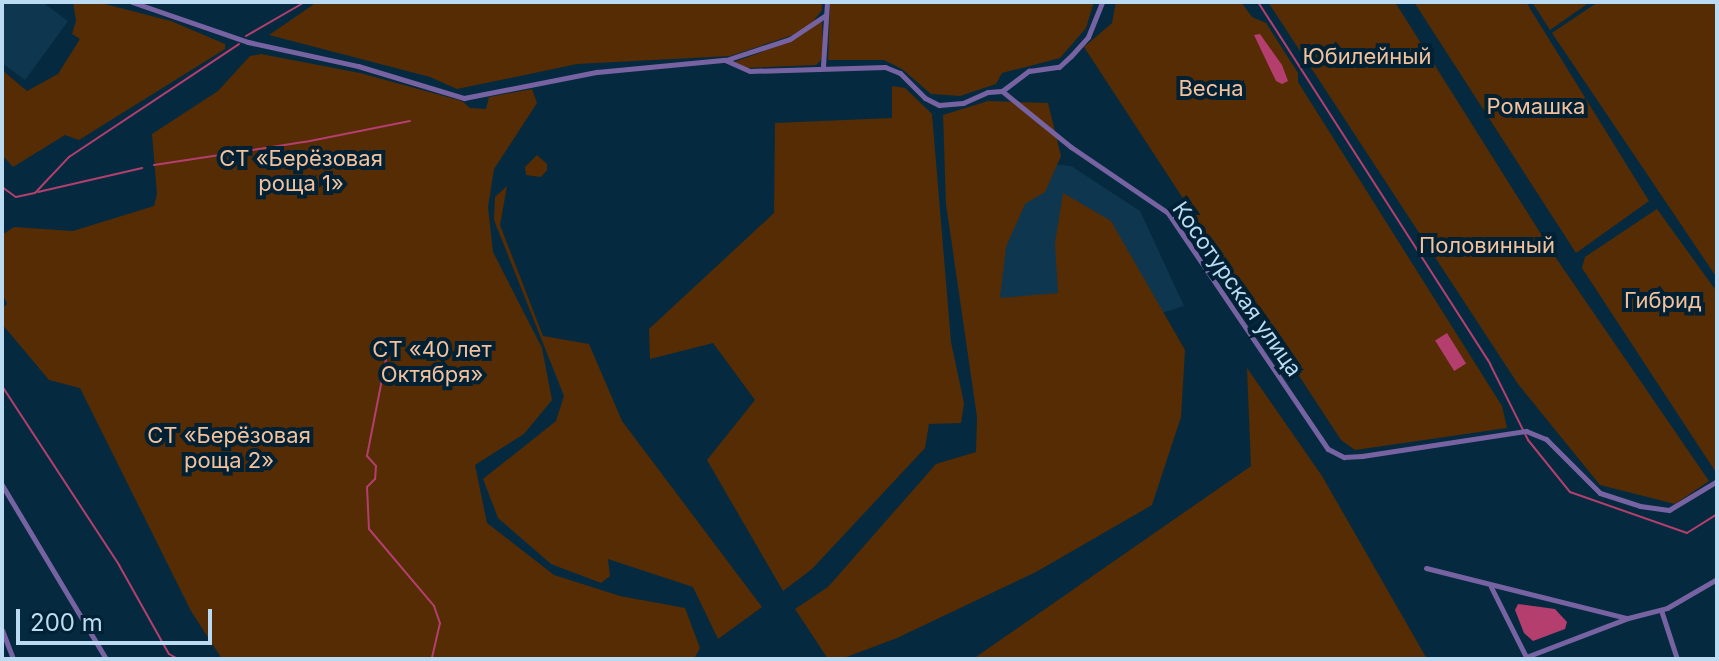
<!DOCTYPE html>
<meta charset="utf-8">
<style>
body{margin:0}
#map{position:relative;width:1719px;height:661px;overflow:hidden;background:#052a3f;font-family:Inter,sans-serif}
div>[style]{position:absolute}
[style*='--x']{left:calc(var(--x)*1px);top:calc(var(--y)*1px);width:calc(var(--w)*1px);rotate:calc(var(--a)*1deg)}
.built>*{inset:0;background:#0e374f}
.green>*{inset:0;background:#552c03}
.water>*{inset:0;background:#b43f6f;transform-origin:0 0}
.stream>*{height:2px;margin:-1px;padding:0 1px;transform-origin:1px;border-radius:1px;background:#b43f6f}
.street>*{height:5px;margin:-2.5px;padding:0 2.5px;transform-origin:2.5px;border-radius:2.5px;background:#7863a2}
span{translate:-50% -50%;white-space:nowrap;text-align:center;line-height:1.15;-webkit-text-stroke:8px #002034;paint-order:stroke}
.park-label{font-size:22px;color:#f2c19c}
.street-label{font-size:22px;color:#bbdbf2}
.frame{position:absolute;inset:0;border:4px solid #bbdbf2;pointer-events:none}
.scale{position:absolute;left:16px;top:609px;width:196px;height:36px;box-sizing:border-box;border:4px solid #bbdbf2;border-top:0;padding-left:10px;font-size:24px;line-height:28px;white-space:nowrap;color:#bbdbf2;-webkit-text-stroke:6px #002034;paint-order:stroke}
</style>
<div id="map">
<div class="built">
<i style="clip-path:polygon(2px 2px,42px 2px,68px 21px,25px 80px,2px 63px)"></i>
<i style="clip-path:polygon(1036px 163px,1071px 166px,1140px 211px,1184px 306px,1161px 313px,997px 304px,995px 231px)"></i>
</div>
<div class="green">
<i style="clip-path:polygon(73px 2px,97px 2px,171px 21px,225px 44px,225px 49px,79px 140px,65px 135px,13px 167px,2px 155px,2px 70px,27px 91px,58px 74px,80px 39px,72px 34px,76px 21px)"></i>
<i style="clip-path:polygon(317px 2px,822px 2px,822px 10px,811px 24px,793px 35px,730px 56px,577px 64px,457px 89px,430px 77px,269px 35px)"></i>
<i style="clip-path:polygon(830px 2px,1094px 2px,1086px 28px,1060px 58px,1002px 73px,996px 84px,960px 96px,931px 94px,902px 69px,884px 60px,828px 60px)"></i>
<i style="clip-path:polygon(1116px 2px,1241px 2px,1252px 17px,1266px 23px,1298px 73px,1298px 82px,1502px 406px,1507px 428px,1355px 450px,1341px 440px,1084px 47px,1112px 23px)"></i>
<i style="clip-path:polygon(1268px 2px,1395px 2px,1556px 258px,1709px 481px,1675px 504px,1600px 485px,1518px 384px)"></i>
<i style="clip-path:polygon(1414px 2px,1526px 2px,1649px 201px,1576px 253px)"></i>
<i style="clip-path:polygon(1532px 2px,1590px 2px,1550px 30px)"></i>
<i style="clip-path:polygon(1598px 2px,1717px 2px,1717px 278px,1552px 33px)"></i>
<i style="clip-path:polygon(822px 21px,823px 49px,821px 60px,816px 65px,747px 68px,734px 62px,792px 41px)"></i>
<i style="clip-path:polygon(261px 54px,360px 73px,462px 101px,470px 108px,486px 109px,489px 97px,532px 89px,537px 103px,494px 169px,488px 207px,493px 252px,542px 348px,552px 400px,524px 434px,475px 465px,487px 523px,554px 575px,620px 596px,685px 608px,700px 648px,694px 659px,222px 659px,191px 611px,80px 388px,49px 380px,2px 324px,2px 308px,7px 304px,2px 293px,2px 235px,14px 227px,73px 231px,154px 206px,157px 194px,152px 134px,218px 91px,250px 56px)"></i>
<i style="clip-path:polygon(892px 86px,905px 88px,932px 114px,951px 342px,964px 403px,961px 423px,929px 424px,925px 448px,812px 569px,783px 591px,707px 460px,755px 400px,713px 343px,650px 359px,649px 329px,774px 213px,775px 123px,892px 118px)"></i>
<i style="clip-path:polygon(988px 101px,1048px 103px,1061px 156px,1045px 192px,1025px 204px,1006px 247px,1000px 298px,1058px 293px,1055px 243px,1063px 193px,1111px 221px,1185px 350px,1181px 417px,1152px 505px,1036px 572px,897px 638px,841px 659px,828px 659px,795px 609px,828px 587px,936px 464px,976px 452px,977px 417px,946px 204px,943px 115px)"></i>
<i style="clip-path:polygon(537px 155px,547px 164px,547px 170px,541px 177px,526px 175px,525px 167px)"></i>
<i style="clip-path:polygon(507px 186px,500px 225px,543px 336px,589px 344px,622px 421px,762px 607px,718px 639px,693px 587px,608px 559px,610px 576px,601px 583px,551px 564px,498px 518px,483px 479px,556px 421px,564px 396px,494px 220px,495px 197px)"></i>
<i style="clip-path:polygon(1657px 209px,1717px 292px,1717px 474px,1582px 268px,1585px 257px)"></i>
<i style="clip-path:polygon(1247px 368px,1322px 476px,1427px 659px,973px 659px,1251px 466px)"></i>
</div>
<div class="water">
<i style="clip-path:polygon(1260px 34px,1282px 65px,1288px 81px,1282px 84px,1276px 81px,1254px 35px)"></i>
<i style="left:1447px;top:333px;width:36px;height:14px;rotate:58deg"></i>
<i style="clip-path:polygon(1518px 604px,1555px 609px,1567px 622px,1565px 629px,1533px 641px,1524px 633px,1515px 610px)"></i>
</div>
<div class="stream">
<i style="--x:1258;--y:2;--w:430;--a:57.3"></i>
<i style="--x:1490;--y:364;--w:85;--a:63.4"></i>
<i style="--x:1528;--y:440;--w:67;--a:51.1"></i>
<i style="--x:1570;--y:492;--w:124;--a:19.3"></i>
<i style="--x:1687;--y:533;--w:36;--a:-32"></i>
<i style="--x:246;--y:36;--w:68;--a:-30"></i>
<i style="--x:154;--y:165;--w:153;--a:-8.7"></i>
<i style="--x:305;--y:142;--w:107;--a:-11.3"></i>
<i style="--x:2;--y:187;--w:17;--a:36"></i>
<i style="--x:16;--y:197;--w:19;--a:-12"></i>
<i style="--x:35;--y:193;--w:50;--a:-46.6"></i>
<i style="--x:69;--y:157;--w:204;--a:-33.6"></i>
<i style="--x:38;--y:192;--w:107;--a:-13"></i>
<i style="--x:384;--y:344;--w:15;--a:82"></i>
<i style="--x:386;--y:359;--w:99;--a:101.1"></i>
<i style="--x:367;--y:456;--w:13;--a:48"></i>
<i style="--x:376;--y:466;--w:13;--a:94"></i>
<i style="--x:375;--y:479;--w:11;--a:135"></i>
<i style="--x:367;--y:487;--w:42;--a:87.3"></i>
<i style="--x:369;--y:529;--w:101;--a:49.8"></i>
<i style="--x:434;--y:606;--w:18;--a:71"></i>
<i style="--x:440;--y:623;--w:37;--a:103"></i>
<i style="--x:2;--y:386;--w:214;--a:56.8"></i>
<i style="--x:119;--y:565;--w:102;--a:60.7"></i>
<i style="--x:169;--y:654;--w:10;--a:29"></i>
</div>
<div class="street">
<i style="--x:132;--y:2;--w:123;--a:19"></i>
<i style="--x:248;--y:42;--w:113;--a:12.3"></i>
<i style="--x:358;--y:66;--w:111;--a:16.8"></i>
<i style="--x:464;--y:98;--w:136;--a:-11.1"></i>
<i style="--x:597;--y:72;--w:129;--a:-5.4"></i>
<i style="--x:725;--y:60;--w:27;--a:24"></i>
<i style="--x:750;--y:71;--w:135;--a:-1.7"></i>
<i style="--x:885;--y:67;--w:16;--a:22"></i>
<i style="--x:900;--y:73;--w:35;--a:45"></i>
<i style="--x:925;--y:98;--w:16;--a:27"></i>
<i style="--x:939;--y:105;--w:24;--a:-5"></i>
<i style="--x:963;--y:103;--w:27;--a:-24"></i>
<i style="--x:988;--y:92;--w:14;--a:-4"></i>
<i style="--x:1002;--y:91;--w:89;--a:39.1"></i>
<i style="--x:1071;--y:147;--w:117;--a:34.2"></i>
<i style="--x:1168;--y:213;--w:285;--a:55.9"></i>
<i style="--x:1328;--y:449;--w:18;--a:27"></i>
<i style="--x:1344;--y:457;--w:18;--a:-3"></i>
<i style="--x:1362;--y:456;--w:166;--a:-8.7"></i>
<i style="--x:1526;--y:431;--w:22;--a:22"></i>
<i style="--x:1546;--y:439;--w:76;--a:45"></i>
<i style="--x:1600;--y:493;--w:42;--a:18"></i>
<i style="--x:1640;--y:506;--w:29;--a:8"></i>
<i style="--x:1669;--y:510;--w:56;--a:-31.1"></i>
<i style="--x:726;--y:60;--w:67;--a:-18.2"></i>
<i style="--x:790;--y:39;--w:43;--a:-33.7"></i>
<i style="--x:823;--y:66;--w:64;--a:-86.4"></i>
<i style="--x:1002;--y:91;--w:34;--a:-37"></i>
<i style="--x:1029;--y:71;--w:30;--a:-8"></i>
<i style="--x:1059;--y:67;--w:16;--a:-43"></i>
<i style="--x:1071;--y:56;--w:25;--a:-48"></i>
<i style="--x:1088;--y:37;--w:38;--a:-68"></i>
<i style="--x:2;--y:485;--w:203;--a:59.1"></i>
<i style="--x:1426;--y:568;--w:207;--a:14"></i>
<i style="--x:1491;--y:587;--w:78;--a:63.4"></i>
<i style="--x:1661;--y:610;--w:52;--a:71.9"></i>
<i style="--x:2;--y:630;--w:31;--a:69"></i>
<i style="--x:1526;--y:657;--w:109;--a:-20.9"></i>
<i style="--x:1628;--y:618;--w:40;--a:-14.4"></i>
<i style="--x:1667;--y:608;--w:58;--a:-30.1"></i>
</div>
<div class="park-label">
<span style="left:1367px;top:57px">Юбилейный</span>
<span style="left:1211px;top:89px">Весна</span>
<span style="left:1536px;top:107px">Ромашка</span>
<span style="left:301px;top:171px">СТ «Берёзовая<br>роща 1»</span>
<span style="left:1487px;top:246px">Половинный</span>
<span style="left:1663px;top:301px">Гибрид</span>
<span style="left:432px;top:362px">СТ «40 лет<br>Октября»</span>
<span style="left:229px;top:448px">СТ «Берёзовая<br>роща 2»</span>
</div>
<div class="street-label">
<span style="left:1237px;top:289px;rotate:55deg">Косотурская улица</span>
</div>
<div class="frame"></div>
<div class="scale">200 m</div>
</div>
